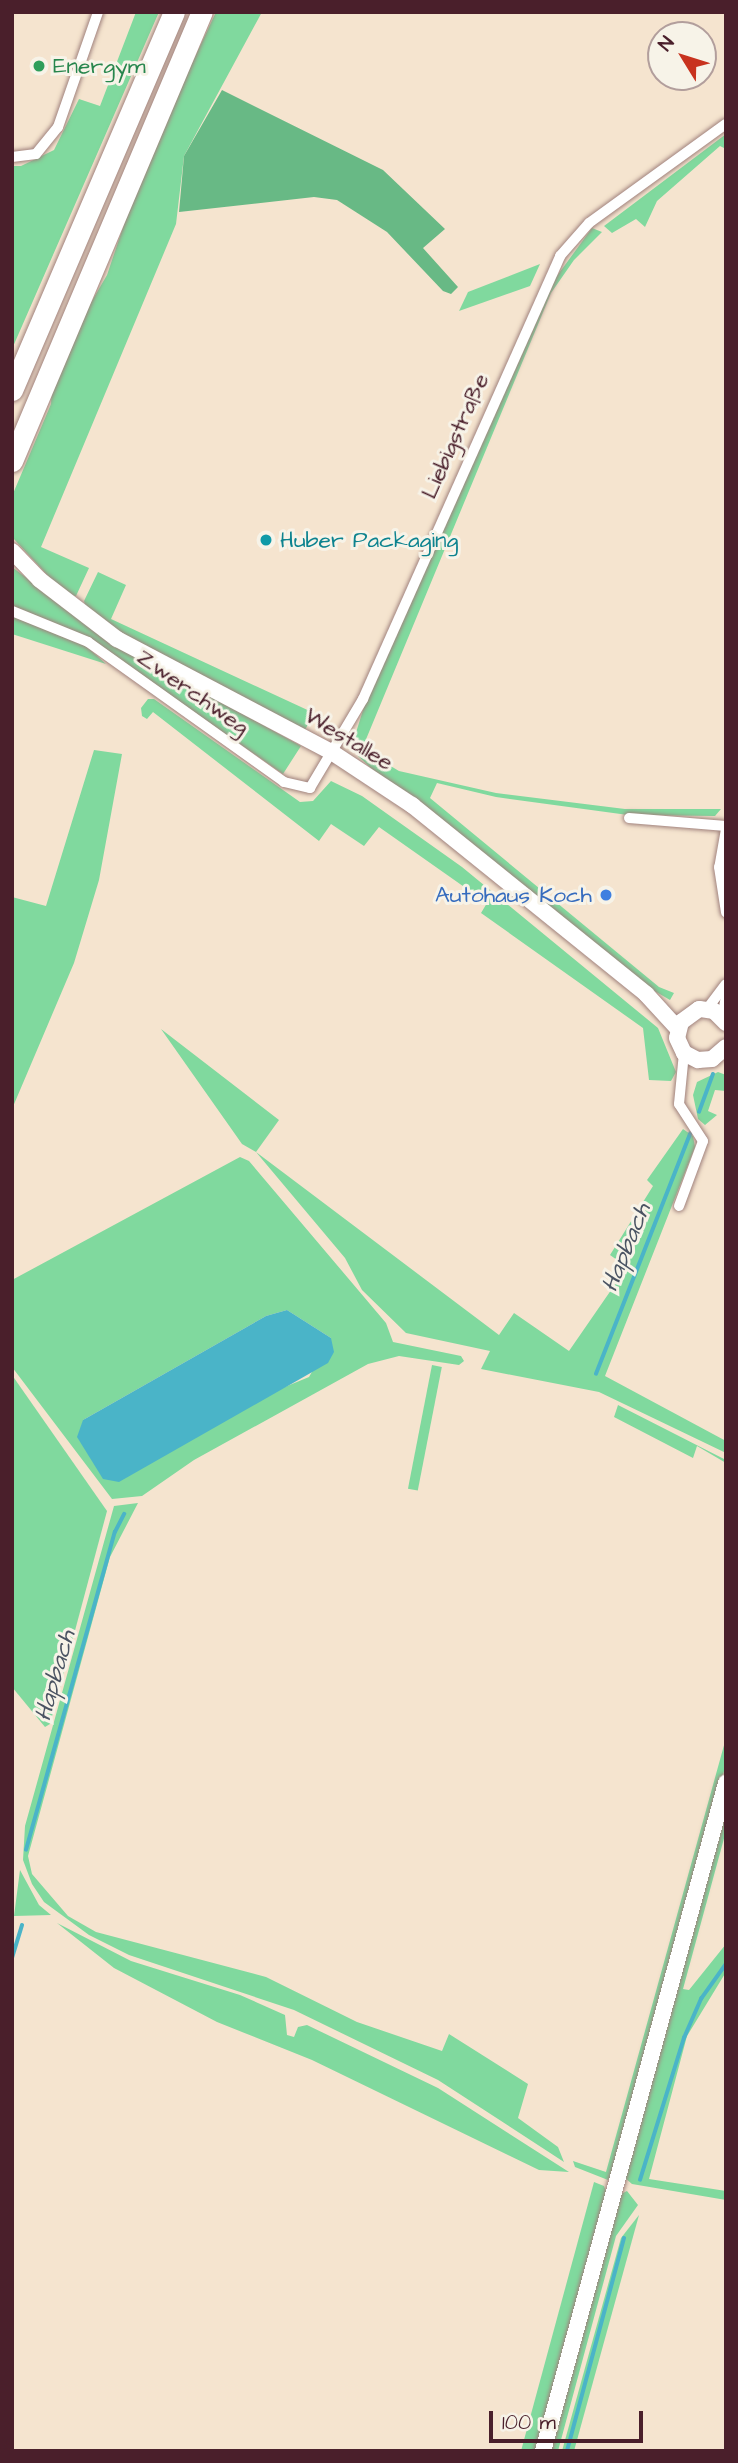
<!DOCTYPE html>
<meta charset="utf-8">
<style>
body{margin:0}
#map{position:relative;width:738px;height:2463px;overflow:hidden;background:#f5e4cf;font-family:"Architects Daughter",sans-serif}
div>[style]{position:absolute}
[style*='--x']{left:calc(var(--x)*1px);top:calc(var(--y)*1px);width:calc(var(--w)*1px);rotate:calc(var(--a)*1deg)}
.green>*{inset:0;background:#80d99e;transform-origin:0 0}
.forest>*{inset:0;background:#68b985}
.water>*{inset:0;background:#4ab4c8}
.stream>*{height:3.5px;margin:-1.75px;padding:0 1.75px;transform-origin:1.75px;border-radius:1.75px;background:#4ab4c8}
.roads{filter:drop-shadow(0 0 2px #a0827d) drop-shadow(0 0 2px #a0827d)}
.street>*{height:10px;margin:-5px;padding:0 5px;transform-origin:5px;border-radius:5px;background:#fff}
.secondary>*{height:16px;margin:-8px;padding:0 8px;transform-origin:8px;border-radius:8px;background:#fff}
.highway>*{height:21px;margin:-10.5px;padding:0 10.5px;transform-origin:10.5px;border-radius:10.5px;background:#fff}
.dots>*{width:19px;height:19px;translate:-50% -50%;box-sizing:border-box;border:4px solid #f7f3e8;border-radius:50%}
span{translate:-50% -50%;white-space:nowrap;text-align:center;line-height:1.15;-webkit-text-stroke:6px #f7f3e8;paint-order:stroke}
.leisure-label{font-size:23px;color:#27864d}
.left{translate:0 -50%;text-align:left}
.street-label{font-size:23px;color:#4a1f2b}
.culture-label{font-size:23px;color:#0d838f}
.shop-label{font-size:23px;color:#366cbe}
.right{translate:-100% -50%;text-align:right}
.water-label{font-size:24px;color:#4a5362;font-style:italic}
.frame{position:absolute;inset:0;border:14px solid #4a1f2b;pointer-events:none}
.north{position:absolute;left:647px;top:21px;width:70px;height:70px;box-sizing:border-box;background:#f7f3e8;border:2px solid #b29e9c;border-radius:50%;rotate:308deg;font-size:19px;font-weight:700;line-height:28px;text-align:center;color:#4a1f2b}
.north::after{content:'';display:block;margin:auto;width:24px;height:32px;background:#c8321e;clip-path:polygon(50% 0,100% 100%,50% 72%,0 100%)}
.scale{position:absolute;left:489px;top:2411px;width:154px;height:32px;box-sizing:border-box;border:4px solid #4a1f2b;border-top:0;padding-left:9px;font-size:21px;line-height:24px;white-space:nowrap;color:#4a1f2b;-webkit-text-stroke:5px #f7f3e8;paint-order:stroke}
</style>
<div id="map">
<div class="green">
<i style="clip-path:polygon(136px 12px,159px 12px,12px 349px,12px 166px,21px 166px,54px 150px,79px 99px,100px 106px)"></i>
<i style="clip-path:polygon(216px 12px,262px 12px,184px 156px,176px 224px,41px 547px,89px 568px,76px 596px,66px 595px,12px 537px,12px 496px,51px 404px,53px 368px,107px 275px,143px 168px)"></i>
<i style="clip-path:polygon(726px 134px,726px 149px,720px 146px,657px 201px,645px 227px,636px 219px,612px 233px,604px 226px)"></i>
<i style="clip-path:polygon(592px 228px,602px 232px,574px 260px,551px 293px,362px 749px,399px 771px,496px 793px,625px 809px,721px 809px,715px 816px,628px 815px,496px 797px,437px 783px,430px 798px,659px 987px,674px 993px,670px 1000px,646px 986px,417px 800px,372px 769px,358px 756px,353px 742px,364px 707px,546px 291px)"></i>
<i style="clip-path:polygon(540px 264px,530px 286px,459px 311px,468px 292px)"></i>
<i style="clip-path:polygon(12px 567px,114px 644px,301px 746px,283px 774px,88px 638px,12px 607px)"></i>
<i style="clip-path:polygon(98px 572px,126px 585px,111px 619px,314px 713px,305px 730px,166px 662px,87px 612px,84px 601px)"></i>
<i style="clip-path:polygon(12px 616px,85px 645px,106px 664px,12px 634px)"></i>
<i style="clip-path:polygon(148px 699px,154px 699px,300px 802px,313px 801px,331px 781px,362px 796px,462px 867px,658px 1028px,676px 1072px,671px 1081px,649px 1080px,643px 1028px,481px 913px,487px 903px,379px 827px,364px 846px,331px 824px,319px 841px,153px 712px,147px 719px,142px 716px,141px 708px)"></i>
<i style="clip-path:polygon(94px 750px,122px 754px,99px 880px,74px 963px,12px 1109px,12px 897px,46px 906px)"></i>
<i style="clip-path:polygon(161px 1029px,279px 1120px,256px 1152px,499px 1335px,514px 1313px,569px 1351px,627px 1267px,610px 1255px,653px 1186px,647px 1180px,683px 1129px,693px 1136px,695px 1147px,605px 1376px,726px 1441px,726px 1453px,599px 1392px,481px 1369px,490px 1351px,406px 1333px,362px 1290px,345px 1258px,256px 1152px,242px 1144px)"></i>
<i style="clip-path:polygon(718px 1072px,726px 1075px,726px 1091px,715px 1090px,708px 1111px,717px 1115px,705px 1125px,698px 1119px,693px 1095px,697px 1082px)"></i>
<i style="clip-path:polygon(evenodd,240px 1157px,249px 1161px,386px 1323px,393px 1342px,461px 1356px,464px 1361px,459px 1365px,399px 1356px,368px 1364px,194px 1460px,142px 1496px,112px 1499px,12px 1367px,12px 1280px,240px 1157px,287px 1310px,331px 1338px,309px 1377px,275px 1391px,83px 1420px,266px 1316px,287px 1310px)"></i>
<i style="left:432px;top:1365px;width:10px;height:126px;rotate:11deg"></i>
<i style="clip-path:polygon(12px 1375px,107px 1511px,50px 1724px,45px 1727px,12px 1687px)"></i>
<i style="clip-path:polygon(618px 1405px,726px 1460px,726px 1463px,697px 1446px,693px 1458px,614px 1417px)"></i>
<i style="clip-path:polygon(138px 1503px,110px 1557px,28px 1856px,32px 1874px,68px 1916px,96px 1932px,266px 1977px,357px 2022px,442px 2051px,449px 2034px,528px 2084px,518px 2118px,558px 2147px,564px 2162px,438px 2080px,294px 2010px,129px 1955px,89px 1935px,44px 1902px,32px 1884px,23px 1860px,25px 1826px,114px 1506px)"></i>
<i style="clip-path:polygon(726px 1738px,726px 1764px,613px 2176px,608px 2180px,575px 2167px,573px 2161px,606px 2172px)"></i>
<i style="clip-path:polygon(726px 1801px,726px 1831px,683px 1989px,689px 1990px,726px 1944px,726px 1972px,687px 2036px,649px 2179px,726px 2191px,726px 2200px,632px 2184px,625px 2178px)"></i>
<i style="clip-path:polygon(20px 1870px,39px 1905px,51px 1915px,14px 1916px)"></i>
<i style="clip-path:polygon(57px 1923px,131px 1961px,240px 1995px,285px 2015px,287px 2035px,294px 2037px,298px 2027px,307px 2025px,438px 2088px,569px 2172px,539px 2170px,312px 2060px,217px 2022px,114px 1968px)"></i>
<i style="clip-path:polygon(594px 2182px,604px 2186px,608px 2196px,537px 2451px,521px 2451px)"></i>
<i style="clip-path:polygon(627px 2191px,638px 2205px,616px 2236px,558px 2451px,549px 2451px,621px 2194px)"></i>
<i style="clip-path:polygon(639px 2215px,574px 2451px,562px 2451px,621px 2238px)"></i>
</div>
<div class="forest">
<i style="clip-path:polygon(222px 90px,383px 170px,445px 229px,423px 248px,458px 287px,451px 294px,443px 291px,387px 232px,337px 200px,314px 197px,179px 212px,184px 156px)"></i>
</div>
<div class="water">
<i style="clip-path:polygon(287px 1310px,331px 1338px,334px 1352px,328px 1363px,119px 1482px,103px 1479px,77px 1437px,83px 1420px,266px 1316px)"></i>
</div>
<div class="stream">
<i style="--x:699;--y:1112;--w:40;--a:-69.8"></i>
<i style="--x:596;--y:1374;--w:258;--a:-68.6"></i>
<i style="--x:26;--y:1850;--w:330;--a:-74.4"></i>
<i style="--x:115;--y:1532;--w:20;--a:-63"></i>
<i style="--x:12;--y:1958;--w:34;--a:-73"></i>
<i style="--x:640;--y:2180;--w:149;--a:-72.8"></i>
<i style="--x:684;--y:2038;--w:43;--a:-66.4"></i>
<i style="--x:701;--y:1999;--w:43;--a:-54.5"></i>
<i style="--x:567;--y:2451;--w:220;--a:-75"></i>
</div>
<div class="roads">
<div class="street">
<i style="--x:12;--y:157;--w:24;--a:-7"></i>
<i style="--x:36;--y:154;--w:35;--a:-51"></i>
<i style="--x:58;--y:127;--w:122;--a:-70.8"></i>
<i style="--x:12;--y:611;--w:82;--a:22.2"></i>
<i style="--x:88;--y:642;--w:241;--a:35.5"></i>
<i style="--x:284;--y:782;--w:27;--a:13"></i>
<i style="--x:310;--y:788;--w:104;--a:-59.2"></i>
<i style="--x:363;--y:699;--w:485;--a:-66"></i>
<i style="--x:560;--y:256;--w:44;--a:-48.7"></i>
<i style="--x:589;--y:223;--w:169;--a:-35.9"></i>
<i style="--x:629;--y:818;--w:97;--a:4.7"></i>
<i style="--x:726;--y:829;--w:39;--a:100"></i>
<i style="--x:719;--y:867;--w:46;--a:81.2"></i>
<i style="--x:707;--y:1009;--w:31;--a:-53"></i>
<i style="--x:722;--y:1017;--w:21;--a:-79"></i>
<i style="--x:679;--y:1206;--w:69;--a:-69.7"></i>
<i style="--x:703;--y:1141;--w:44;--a:-123"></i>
<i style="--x:679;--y:1104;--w:51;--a:-84.4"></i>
</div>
<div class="secondary">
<i style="--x:12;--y:551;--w:40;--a:46"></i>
<i style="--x:40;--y:580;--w:97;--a:37.5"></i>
<i style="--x:117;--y:639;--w:244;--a:27.8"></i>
<i style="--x:333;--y:753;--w:95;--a:33.4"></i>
<i style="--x:412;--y:805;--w:301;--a:38.9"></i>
<i style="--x:646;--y:994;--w:47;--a:47.6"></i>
<i style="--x:726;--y:1023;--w:17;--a:-135"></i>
<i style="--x:714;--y:1011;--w:15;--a:-172"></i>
<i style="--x:699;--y:1009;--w:22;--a:144"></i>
<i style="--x:681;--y:1022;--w:16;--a:104"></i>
<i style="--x:677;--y:1038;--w:17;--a:65"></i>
<i style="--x:684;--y:1053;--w:16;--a:27"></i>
<i style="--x:698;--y:1060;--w:14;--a:-4"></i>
<i style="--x:712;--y:1059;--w:18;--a:-41"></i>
<i style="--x:543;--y:2451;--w:693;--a:-74.68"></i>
</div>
<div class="highway">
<i style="--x:12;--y:390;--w:411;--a:-66.8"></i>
<i style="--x:12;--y:461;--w:488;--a:-67.1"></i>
</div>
</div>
<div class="dots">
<i style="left:39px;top:66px;background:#2e9e5b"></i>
<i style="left:266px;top:540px;background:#0f9aa8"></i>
<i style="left:606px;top:895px;background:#3f7fe0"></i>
</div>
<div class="leisure-label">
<span class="left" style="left:53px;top:66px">Energym</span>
</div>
<div class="street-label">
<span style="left:455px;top:436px;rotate:-66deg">Liebigstraße</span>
<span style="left:193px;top:692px;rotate:35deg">Zwerchweg</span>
<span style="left:349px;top:739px;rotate:31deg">Westallee</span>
</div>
<div class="culture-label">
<span class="left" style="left:280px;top:540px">Huber Packaging</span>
</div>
<div class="shop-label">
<span class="right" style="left:592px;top:895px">Autohaus Koch</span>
</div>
<div class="water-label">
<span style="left:627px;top:1248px;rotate:-68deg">Hapbach</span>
<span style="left:56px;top:1676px;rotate:-74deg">Hapbach</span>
</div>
<div class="frame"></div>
<div class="north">N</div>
<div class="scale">100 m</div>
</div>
